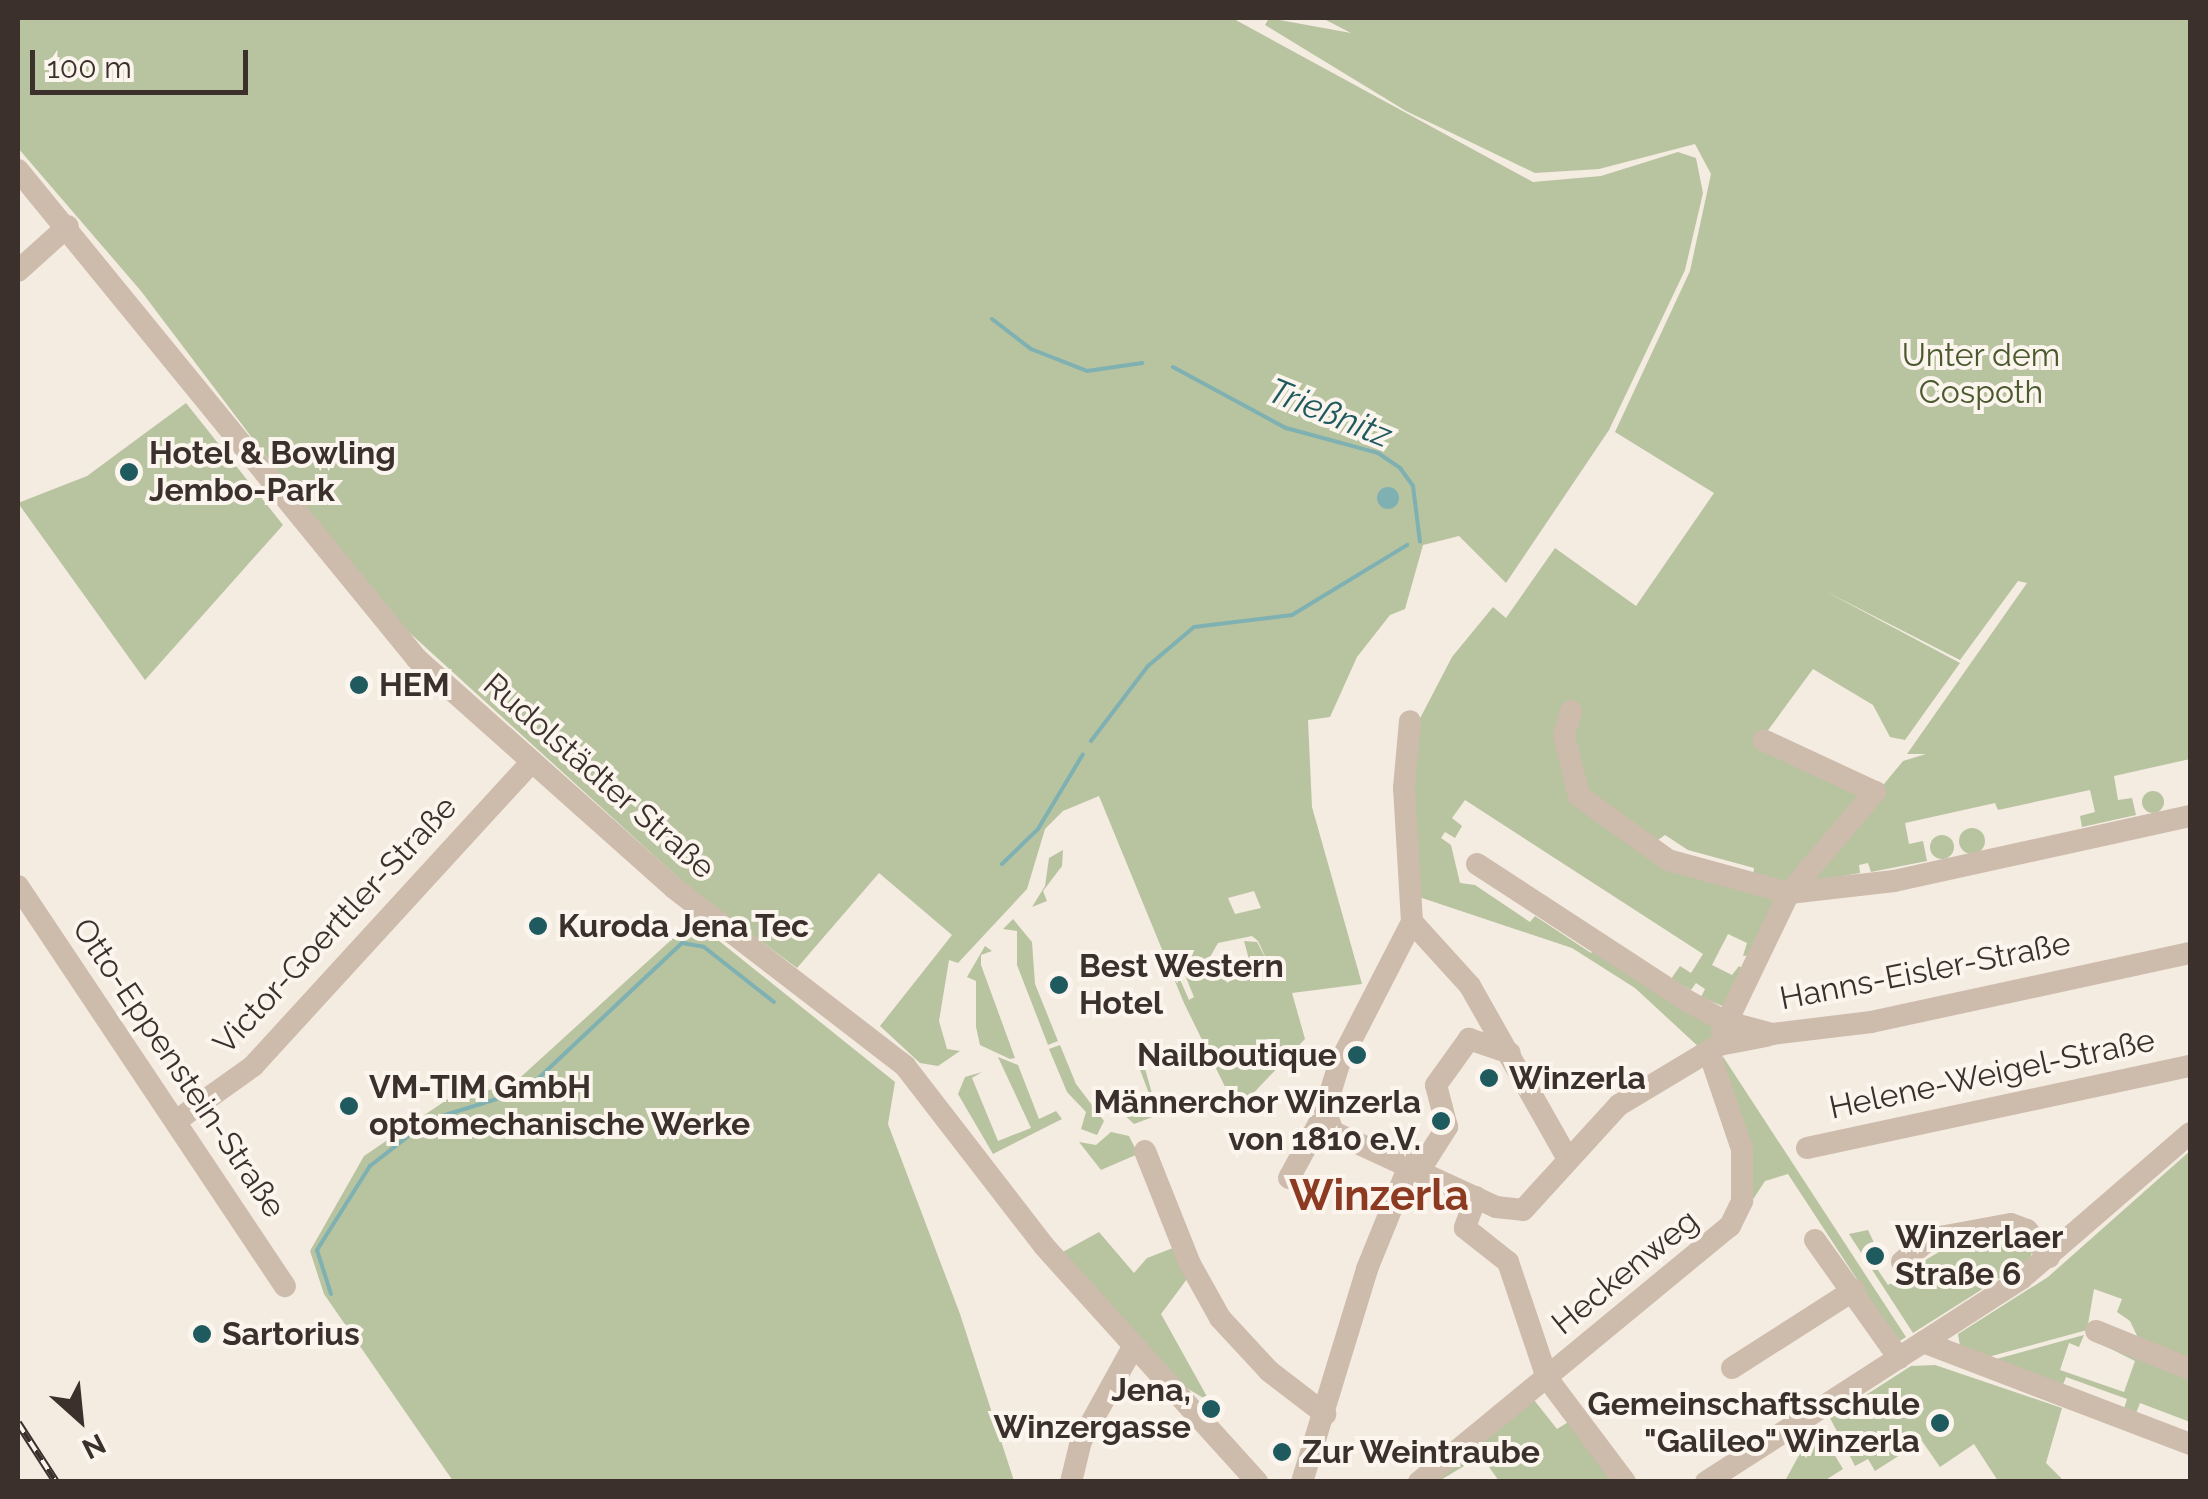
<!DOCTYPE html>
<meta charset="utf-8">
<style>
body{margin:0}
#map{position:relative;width:2208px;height:1499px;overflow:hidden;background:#f4ebe1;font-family:Raleway,sans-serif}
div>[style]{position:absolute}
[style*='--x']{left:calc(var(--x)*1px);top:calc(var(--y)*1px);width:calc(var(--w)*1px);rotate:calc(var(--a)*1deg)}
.green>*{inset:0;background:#b8c4a0}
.round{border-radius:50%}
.water>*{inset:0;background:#7fb0b2}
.stream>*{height:4px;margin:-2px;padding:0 2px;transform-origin:2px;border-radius:2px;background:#7fb0b2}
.minor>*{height:22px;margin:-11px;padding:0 11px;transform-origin:11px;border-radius:11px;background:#cdbbac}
.rail>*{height:8px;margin-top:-4px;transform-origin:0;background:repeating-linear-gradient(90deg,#fbf5ee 0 11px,#3b302b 0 22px);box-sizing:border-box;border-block:2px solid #3b302b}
.dots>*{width:28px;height:28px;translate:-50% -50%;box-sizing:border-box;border:5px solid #fbf5ee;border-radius:50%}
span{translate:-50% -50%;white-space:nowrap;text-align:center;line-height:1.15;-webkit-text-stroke:8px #fbf5ee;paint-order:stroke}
.park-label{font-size:32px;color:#4a5a2e}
.poi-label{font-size:32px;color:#3b302b;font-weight:700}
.left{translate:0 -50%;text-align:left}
.right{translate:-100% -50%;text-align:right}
.street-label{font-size:32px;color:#3b302b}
.water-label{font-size:35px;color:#1f5a5e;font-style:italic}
.district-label{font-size:42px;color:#8c3b22;font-weight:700}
.frame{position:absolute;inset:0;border:20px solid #3b302b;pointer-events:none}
.north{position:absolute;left:30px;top:1369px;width:100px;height:100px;-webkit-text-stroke:8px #fbf5ee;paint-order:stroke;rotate:153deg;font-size:28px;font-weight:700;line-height:40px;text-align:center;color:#3b302b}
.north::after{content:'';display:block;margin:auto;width:35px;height:45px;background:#3b302b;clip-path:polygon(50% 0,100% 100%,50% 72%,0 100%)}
.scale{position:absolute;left:30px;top:50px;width:218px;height:45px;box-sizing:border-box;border:5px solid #3b302b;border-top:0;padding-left:12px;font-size:30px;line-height:35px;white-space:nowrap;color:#3b302b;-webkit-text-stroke:8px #fbf5ee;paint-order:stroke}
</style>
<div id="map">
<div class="green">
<i style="clip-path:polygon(evenodd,18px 18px,1232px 18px,1533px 182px,1601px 176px,1678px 152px,1696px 158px,1703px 193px,1685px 270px,1609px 430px,1506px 583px,1459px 536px,1423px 545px,1405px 609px,1390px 615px,1357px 657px,1330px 717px,1308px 720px,1312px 807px,1362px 984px,1292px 993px,1305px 1039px,1244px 1103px,1232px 1101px,1184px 1003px,1099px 796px,1063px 811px,1045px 829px,1027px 889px,958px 963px,949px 960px,939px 1021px,947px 1049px,960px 1051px,938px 1066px,920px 1063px,880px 1026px,952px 935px,879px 873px,797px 968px,693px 891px,378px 604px,141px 291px,18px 148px,18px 18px,1254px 891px,1261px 908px,1235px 914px,1228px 898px,1254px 891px,18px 18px,1252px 936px,1258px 941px,1269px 965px,1257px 942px,1244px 941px,1251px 967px,1227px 983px,1220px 966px,1185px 975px,1194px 997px,1189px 1000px,1175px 968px,1210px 957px,1218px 943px,1252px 936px)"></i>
<i style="clip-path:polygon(1269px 18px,1351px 33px,1322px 18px,2190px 18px,2190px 759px,2114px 776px,2118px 800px,2132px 798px,2136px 815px,2082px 827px,2080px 816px,2095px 812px,2090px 790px,1998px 810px,1995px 803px,1905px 823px,1909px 844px,1923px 841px,1927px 861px,1871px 872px,1868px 863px,1859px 865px,1860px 873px,1802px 883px,1903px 761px,1926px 754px,1907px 754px,2027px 583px,2018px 581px,1960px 660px,1823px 590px,1960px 663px,1905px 740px,1890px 737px,1873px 705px,1813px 669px,1763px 737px,1872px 785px,1789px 882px,1753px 877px,1754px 868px,1688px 850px,1665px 835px,1651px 845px,1581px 794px,1572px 769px,1564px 765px,1569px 792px,1665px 869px,1778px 899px,1752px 955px,1743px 956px,1747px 943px,1728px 934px,1712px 965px,1732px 975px,1739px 966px,1745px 971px,1727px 1008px,1701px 997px,1705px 989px,1696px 983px,1691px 990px,1671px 979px,1680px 966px,1691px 973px,1703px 954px,1465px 800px,1452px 818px,1462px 826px,1455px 838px,1445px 832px,1441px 838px,1451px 845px,1460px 883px,1475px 885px,1530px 922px,1535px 916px,1591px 953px,1595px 949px,1716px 1024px,1715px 1043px,1701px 1049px,1635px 988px,1572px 948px,1419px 897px,1411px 795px,1415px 728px,1452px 657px,1493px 607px,1506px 618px,1555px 548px,1636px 606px,1714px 493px,1615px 432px,1690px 271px,1711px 174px,1695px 144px,1599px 169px,1535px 173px,1406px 111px,1265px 25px)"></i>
<i style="clip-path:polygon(186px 403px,283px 525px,145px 680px,18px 503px,87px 476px)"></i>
<i class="round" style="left:2142px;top:791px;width:22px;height:22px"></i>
<i class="round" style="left:1959px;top:828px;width:26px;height:26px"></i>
<i class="round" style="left:1930px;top:835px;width:24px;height:24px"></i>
<i style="clip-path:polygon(1063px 850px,1062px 866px,1043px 891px,1047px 901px,1032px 907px,1045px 886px,1049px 858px)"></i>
<i style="clip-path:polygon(1013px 919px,1032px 942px,1035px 984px,1058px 1041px,1048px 1045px,1017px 965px,1017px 931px,1003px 929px)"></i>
<i style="clip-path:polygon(693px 920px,895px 1082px,888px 1124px,960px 1314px,1014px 1481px,453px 1481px,324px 1294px,310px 1251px,364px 1156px,448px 1099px,512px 1085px)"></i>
<i style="clip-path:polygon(985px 946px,992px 951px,981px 955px,981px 965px,1015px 1058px,1010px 1059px,980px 1045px,976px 1027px,976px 981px,967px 977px)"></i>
<i style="clip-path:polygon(1060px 1045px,1076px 1084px,1104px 1121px,1097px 1135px,1081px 1129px,1086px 1112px,1067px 1092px,1049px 1049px)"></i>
<i style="clip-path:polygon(1722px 1055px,1906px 1337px,1898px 1342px,1788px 1174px,1765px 1181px,1752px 1201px)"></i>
<i style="clip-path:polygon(998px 1057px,1018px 1065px,1039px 1119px,1056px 1111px,1062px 1119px,993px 1154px,958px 1094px,965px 1077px,982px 1072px,972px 1078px,998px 1141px,1031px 1128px)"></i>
<i style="clip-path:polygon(1144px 1065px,1158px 1115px,1134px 1124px,1120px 1111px,1151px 1099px,1139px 1067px)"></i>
<i style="clip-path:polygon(1111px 1132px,1129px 1136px,1138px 1154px,1101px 1170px,1079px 1142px,1096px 1145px)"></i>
<i style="clip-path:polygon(2190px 1151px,2190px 1365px,2140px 1342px,2130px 1321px,2117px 1312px,2122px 1299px,2094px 1289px,2087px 1330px,1988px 1357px,1960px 1346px,1958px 1334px,2048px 1277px)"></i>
<i style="clip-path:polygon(2013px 1229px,2032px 1252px,2030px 1259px,1913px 1333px,1849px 1234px,1868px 1230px,1876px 1247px,1867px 1254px,1888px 1285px,1898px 1279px,1903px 1289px,1928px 1272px,1922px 1262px,1939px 1252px,1938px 1242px,1944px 1249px,1953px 1247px,1951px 1239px)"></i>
<i style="clip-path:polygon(1099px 1232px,1134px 1273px,1147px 1258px,1173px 1248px,1187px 1279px,1161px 1314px,1210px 1402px,1185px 1387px,1061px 1253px)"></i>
<i style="clip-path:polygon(2084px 1335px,2079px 1347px,2069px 1343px,2060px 1370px,2124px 1392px,2135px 1361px,2095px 1341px,2190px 1373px,2190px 1422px,2140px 1403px,2135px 1416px,2123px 1412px,2127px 1399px,2066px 1377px,2061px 1390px,1989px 1361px)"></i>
<i style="clip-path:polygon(1935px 1365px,2062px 1408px,2046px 1463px,2064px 1481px,1998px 1481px,1974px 1444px,1940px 1467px,1922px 1441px,1875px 1471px,1868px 1459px,1855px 1466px,1830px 1418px,1911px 1366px)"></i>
<i style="clip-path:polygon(1534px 1400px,1557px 1429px,1570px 1421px,1616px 1481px,1499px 1481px,1481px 1456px,1439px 1481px,1425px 1482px)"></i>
<i style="clip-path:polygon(1812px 1431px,1821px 1432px,1843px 1469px,1824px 1481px,1785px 1481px)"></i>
</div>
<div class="water">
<i class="round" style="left:1377px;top:487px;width:22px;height:22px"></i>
</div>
<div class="stream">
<i style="--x:992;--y:319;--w:49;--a:37.6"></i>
<i style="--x:1031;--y:349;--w:60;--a:21.4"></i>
<i style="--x:1087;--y:371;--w:56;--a:-8.3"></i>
<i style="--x:1173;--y:367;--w:128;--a:28.4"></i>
<i style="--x:1286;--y:428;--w:95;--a:15.2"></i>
<i style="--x:1378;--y:453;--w:27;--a:34"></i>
<i style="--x:1400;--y:468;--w:22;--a:54"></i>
<i style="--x:1413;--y:486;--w:56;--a:82.9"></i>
<i style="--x:1091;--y:741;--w:94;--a:-52.8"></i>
<i style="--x:1148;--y:666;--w:60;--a:-40.3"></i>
<i style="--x:1194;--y:627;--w:99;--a:-7"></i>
<i style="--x:1292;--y:615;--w:135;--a:-31.3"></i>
<i style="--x:1002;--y:864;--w:50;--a:-44.2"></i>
<i style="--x:1038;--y:829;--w:87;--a:-59"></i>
<i style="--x:331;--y:1294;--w:46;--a:-107.7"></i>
<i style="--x:317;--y:1250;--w:99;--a:-57.8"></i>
<i style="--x:370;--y:1166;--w:75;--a:-37.9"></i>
<i style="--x:429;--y:1120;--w:102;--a:-17.2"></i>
<i style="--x:526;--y:1090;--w:214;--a:-43.3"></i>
<i style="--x:682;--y:943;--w:22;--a:10"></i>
<i style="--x:704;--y:947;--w:89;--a:38.2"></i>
</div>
<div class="minor">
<i style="--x:18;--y:170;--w:631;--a:50.79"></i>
<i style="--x:417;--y:659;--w:344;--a:41.7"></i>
<i style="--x:674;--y:888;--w:292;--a:37.6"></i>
<i style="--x:905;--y:1066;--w:227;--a:52.3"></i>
<i style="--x:1044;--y:1246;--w:318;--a:47.9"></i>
<i style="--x:18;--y:271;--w:67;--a:-42"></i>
<i style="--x:1571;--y:711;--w:25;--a:106"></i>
<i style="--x:1564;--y:735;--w:63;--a:76.2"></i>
<i style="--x:1579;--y:796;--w:110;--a:35.7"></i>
<i style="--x:1668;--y:860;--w:125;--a:15.3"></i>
<i style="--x:1789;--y:893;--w:106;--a:-6.5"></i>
<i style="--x:1894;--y:881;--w:303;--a:-12.4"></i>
<i style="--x:1477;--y:864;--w:247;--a:33.1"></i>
<i style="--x:1684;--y:999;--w:46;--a:28.8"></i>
<i style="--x:1724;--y:1021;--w:50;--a:15.2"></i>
<i style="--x:1772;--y:1034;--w:100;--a:-6.9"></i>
<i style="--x:1871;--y:1022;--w:326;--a:-12.2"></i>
<i style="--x:18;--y:886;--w:481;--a:56.3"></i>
<i style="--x:1412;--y:922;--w:86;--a:47.8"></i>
<i style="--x:1470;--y:986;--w:199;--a:60.5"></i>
<i style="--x:1722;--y:1032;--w:154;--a:-64.3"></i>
<i style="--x:1789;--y:893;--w:133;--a:-49.6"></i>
<i style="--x:1875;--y:792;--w:123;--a:-155.1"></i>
<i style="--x:176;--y:1121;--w:95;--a:-35.5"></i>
<i style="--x:253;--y:1066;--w:413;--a:-47.5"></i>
<i style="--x:1333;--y:1132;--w:23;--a:-110"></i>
<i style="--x:1325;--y:1110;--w:48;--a:-73.1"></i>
<i style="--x:1339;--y:1064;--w:160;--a:-62.8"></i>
<i style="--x:1412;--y:922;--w:134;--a:-93.4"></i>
<i style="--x:1404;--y:788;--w:67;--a:-84.9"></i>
<i style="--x:1807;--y:1148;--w:392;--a:-12.1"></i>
<i style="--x:1145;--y:1151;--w:122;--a:68.3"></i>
<i style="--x:1190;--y:1264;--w:62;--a:60.9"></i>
<i style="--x:1220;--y:1318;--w:72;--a:47.2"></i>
<i style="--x:1269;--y:1371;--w:71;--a:37.5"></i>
<i style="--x:1421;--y:1168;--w:49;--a:-57.6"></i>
<i style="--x:1447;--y:1127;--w:43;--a:-104.7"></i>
<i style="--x:1436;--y:1085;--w:57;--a:-54.3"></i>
<i style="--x:1469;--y:1039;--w:43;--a:18.9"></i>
<i style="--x:1289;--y:1178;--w:60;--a:-61.3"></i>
<i style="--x:1318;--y:1125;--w:196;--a:24.7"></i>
<i style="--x:1496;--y:1207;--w:27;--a:6"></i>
<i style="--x:1523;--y:1210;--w:142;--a:-47.6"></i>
<i style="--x:1619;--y:1105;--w:117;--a:-31"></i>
<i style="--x:1719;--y:1045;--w:48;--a:-10.8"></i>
<i style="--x:1476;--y:1197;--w:33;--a:110"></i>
<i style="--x:1465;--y:1228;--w:55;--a:38.3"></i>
<i style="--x:1508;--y:1262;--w:122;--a:71.4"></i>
<i style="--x:1547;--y:1378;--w:130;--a:53.1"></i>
<i style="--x:1815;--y:1240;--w:145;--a:54.6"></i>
<i style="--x:1902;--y:1262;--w:35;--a:-40"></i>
<i style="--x:1929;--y:1239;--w:83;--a:-10.4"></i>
<i style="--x:2011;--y:1224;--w:17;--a:21"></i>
<i style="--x:2027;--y:1230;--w:35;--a:51"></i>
<i style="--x:2096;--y:1331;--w:101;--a:22"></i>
<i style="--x:1923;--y:1342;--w:286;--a:20.9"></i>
<i style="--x:1732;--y:1368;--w:145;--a:-32.6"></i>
<i style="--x:1071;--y:1482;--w:42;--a:-76.3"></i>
<i style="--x:1081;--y:1441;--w:107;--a:-61"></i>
<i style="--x:1302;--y:1482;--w:223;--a:-73"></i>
<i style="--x:1367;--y:1269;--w:114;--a:-67.9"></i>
<i style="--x:1419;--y:1482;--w:403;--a:-39.5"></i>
<i style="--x:1730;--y:1226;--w:28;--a:-64"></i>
<i style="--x:1742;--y:1201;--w:52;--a:-90"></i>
<i style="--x:1742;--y:1149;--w:102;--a:-108.8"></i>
<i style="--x:1706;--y:1482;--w:375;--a:-32.8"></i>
<i style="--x:2021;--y:1279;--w:223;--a:-40.8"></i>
</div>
<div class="rail">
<i style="--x:18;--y:1423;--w:70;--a:57.2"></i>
</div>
<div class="dots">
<i style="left:129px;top:472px;background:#1f5a5e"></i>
<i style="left:359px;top:685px;background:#1f5a5e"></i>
<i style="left:538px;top:926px;background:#1f5a5e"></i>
<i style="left:1059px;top:985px;background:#1f5a5e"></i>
<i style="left:1357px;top:1055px;background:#1f5a5e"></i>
<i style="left:1489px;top:1078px;background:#1f5a5e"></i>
<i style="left:349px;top:1106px;background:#1f5a5e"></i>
<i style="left:1441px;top:1121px;background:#1f5a5e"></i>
<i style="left:1875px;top:1256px;background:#1f5a5e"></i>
<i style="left:202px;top:1334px;background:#1f5a5e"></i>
<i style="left:1211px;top:1409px;background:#1f5a5e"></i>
<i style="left:1940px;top:1423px;background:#1f5a5e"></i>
<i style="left:1282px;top:1452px;background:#1f5a5e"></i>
</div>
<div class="park-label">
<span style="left:1981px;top:374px">Unter dem<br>Cospoth</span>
</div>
<div class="poi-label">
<span class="left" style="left:149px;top:472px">Hotel &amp; Bowling<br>Jembo-Park</span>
<span class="left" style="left:379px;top:685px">HEM</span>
<span class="left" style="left:558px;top:926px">Kuroda Jena Tec</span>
<span class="left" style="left:1079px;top:985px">Best Western<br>Hotel</span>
<span class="right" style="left:1337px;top:1055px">Nailboutique</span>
<span class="left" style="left:1509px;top:1078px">Winzerla</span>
<span class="left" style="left:369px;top:1106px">VM-TIM GmbH<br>optomechanische Werke</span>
<span class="right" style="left:1421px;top:1121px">Männerchor Winzerla<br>von 1810 e.V.</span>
<span class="left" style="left:1895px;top:1256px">Winzerlaer<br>Straße 6</span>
<span class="left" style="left:222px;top:1334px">Sartorius</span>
<span class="right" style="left:1191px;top:1409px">Jena,<br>Winzergasse</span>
<span class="right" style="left:1920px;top:1423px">Gemeinschaftsschule<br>"Galileo" Winzerla</span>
<span class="left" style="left:1302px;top:1452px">Zur Weintraube</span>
</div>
<div class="street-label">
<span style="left:599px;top:776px;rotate:41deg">Rudolstädter Straße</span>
<span style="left:335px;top:925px;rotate:-47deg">Victor-Goerttler-Straße</span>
<span style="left:1925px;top:971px;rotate:-11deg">Hanns-Eisler-Straße</span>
<span style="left:179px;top:1068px;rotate:56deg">Otto-Eppenstein-Straße</span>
<span style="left:1992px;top:1074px;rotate:-12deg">Helene-Weigel-Straße</span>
<span style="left:1625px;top:1272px;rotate:-39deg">Heckenweg</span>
</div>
<div class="water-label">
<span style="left:1330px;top:413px;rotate:22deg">Trießnitz</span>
</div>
<div class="district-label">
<span style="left:1379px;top:1196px">Winzerla</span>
</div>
<div class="frame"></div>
<div class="north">N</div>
<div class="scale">100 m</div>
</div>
